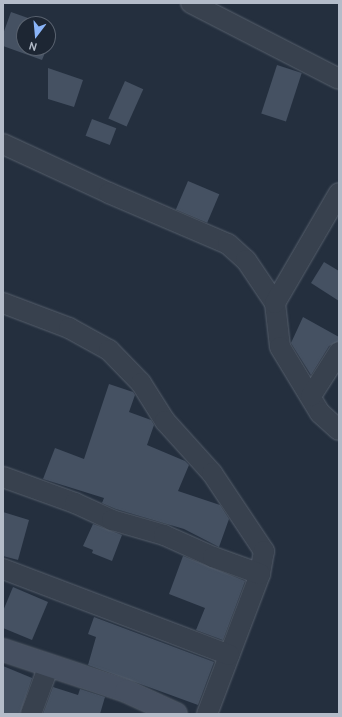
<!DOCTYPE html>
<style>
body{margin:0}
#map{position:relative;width:342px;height:717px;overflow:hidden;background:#242f3e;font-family:Cabin,sans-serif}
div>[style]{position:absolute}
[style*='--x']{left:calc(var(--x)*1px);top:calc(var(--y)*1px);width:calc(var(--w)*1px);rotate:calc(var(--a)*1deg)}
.building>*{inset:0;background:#455162;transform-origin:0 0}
.roads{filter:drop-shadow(0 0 1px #565f6c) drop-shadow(0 0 1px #565f6c)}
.street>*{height:20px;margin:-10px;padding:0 10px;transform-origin:10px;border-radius:10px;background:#38414e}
.secondary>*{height:22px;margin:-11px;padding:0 11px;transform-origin:11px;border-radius:11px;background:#465061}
span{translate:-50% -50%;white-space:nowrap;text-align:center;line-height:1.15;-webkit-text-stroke:3px #1d2633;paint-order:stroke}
.frame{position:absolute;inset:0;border:4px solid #b4bcc9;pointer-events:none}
.north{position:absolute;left:16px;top:16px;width:40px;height:40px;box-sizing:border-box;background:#1d2633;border:1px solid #59626f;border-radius:50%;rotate:196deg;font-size:11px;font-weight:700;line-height:16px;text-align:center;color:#b4bcc9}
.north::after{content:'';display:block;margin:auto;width:14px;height:18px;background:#8ab4f8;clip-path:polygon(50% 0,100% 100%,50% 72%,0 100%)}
</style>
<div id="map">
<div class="building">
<i style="clip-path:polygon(11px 12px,45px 24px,24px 24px,24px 48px,47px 48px,42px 60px,3px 46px,3px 34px)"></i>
<i style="clip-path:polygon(48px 25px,54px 27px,48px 45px)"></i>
<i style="left:277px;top:65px;width:26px;height:51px;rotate:18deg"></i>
<i style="clip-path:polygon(48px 68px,83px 80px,74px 107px,48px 99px)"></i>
<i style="left:125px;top:81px;width:20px;height:41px;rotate:24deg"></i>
<i style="left:92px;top:119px;width:26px;height:18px;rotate:21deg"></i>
<i style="left:188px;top:181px;width:34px;height:31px;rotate:23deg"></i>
<i style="clip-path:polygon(324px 262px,339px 271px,339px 301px,311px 283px)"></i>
<i style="clip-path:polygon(303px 317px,339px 337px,339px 341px,329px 346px,311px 375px,291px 343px)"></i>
<i style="clip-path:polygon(109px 384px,133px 392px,135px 395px,129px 412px,151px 420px,154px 425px,147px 445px,185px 461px,189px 465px,178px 491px,220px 505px,229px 519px,219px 547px,184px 529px,116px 509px,102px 503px,104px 498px,43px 479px,55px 448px,84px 459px)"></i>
<i style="clip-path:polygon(3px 512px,29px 520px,18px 560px,3px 556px)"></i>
<i style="clip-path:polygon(93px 524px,122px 535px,112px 561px,92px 553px,93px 550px,83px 546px)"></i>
<i style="clip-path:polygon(183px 556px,245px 581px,223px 640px,196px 630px,205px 608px,169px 594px)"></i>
<i style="clip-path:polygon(13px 587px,48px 602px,32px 640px,3px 628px,3px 611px)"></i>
<i style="clip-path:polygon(94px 617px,214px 662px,198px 705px,88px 665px,96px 637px,88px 634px)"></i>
<i style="clip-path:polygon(3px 666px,32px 678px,20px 714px,3px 714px)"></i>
<i style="clip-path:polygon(53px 687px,78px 695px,80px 689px,105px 697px,100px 714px,43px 714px)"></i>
</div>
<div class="roads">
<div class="street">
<i style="--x:191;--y:3;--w:166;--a:27.2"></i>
<i style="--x:3;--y:144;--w:117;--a:24.8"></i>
<i style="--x:109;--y:193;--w:129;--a:23.2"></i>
<i style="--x:228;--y:244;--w:24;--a:42"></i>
<i style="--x:246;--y:260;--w:52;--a:56"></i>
<i style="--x:275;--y:303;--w:44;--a:83.5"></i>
<i style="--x:280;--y:347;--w:77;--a:58.8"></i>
<i style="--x:320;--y:413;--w:25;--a:42"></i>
<i style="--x:3;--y:303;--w:71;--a:20.7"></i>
<i style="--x:69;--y:328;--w:46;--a:28.8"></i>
<i style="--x:109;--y:350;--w:46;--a:45.9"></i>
<i style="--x:141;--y:383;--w:45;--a:57.7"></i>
<i style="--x:165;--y:421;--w:70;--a:47.9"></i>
<i style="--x:212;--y:473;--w:94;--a:56.3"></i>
<i style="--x:264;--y:551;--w:23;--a:100"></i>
<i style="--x:260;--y:574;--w:150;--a:110.7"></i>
<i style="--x:275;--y:303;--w:127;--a:-59.8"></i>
<i style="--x:311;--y:396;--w:52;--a:-57.5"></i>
<i style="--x:3;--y:477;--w:77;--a:19.9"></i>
<i style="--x:75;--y:503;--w:41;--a:24.7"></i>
<i style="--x:112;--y:520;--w:54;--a:16.1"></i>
<i style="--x:164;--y:535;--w:54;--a:24.2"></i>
<i style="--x:213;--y:557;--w:50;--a:19.9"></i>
<i style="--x:3;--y:569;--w:242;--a:20.8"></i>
<i style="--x:31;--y:714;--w:52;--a:-69.8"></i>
</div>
<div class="secondary">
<i style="--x:3;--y:650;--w:130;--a:18.4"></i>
<i style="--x:126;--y:691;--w:55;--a:24.7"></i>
</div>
</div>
<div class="frame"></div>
<div class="north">N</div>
</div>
